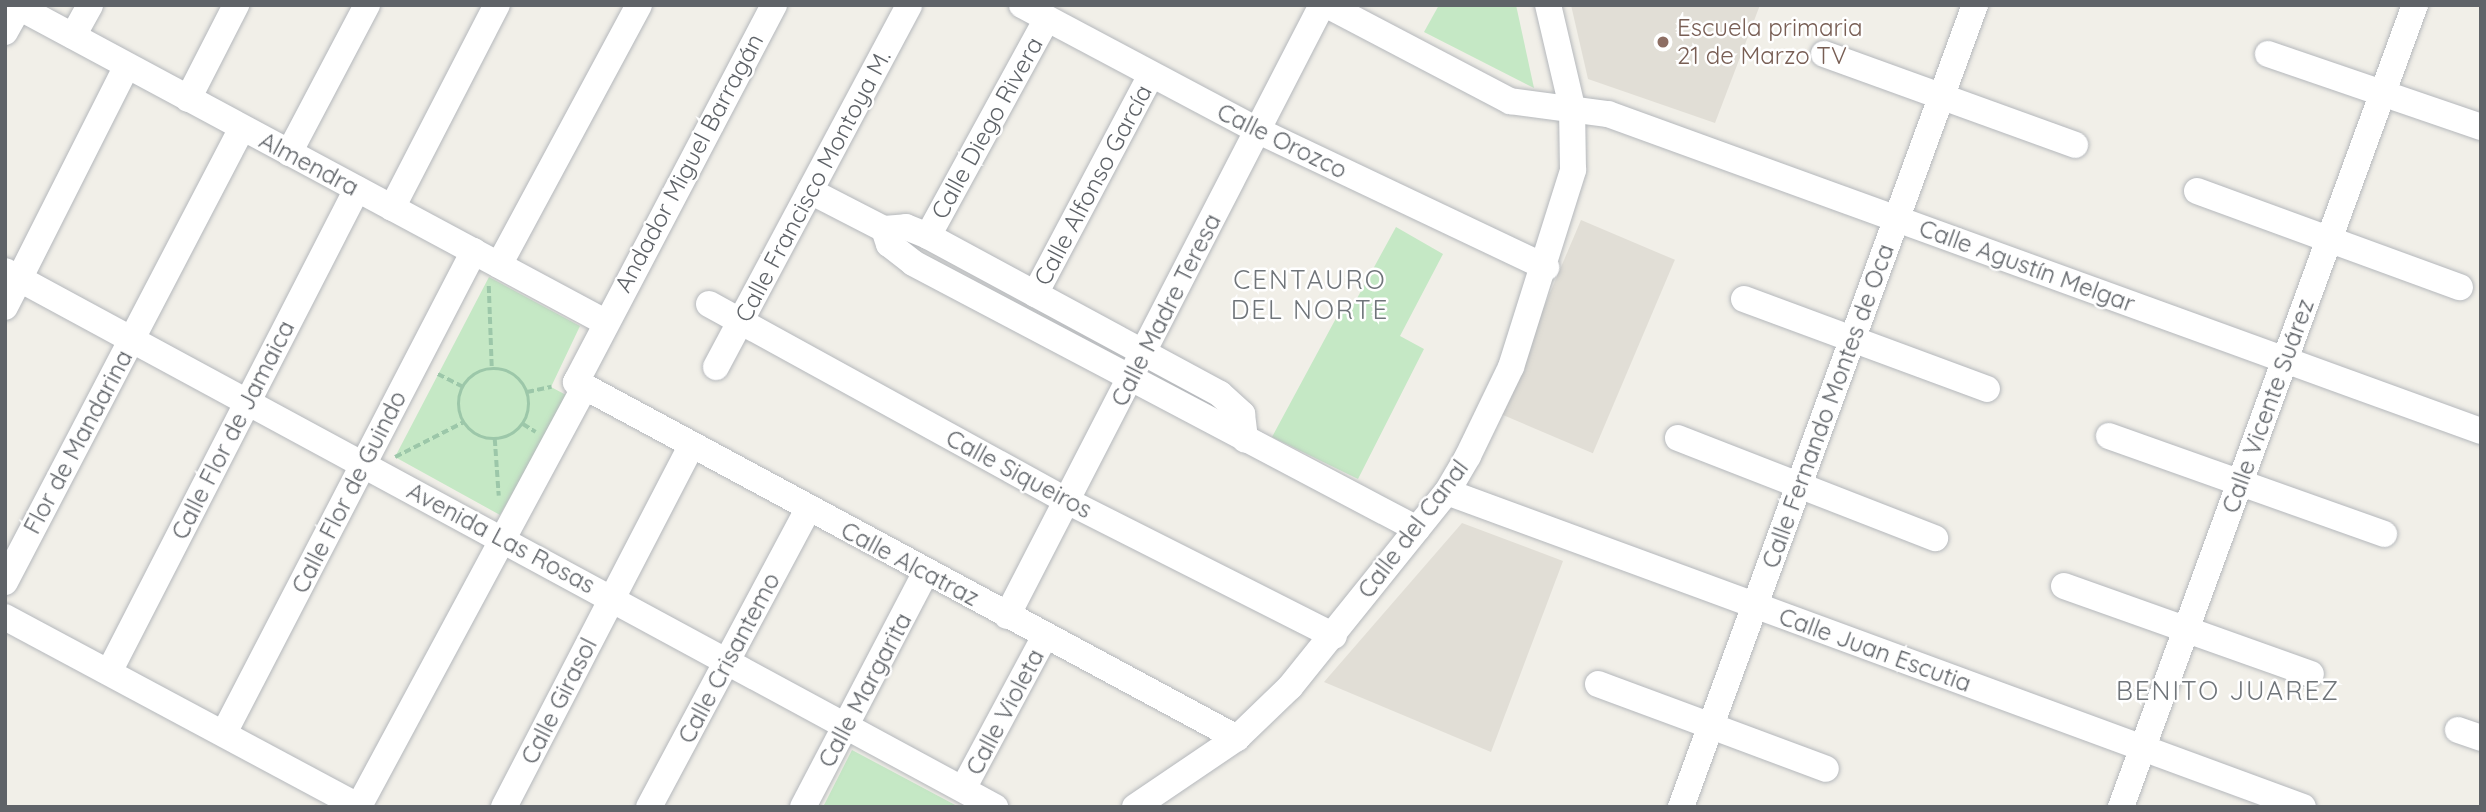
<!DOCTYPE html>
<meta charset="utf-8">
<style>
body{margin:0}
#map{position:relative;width:2486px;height:812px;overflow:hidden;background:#f1efe8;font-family:Quicksand,sans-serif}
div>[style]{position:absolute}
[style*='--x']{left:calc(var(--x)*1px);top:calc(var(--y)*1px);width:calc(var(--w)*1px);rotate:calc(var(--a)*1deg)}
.education>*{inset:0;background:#e1ded6;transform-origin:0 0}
.green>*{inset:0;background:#c5e8c5}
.path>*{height:3.5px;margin-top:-1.75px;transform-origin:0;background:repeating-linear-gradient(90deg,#9cc7a9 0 7px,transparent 0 10.5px)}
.path>.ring{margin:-1.75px;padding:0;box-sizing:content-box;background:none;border:3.5px solid #9cc7a9;border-radius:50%}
.roads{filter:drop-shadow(0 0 2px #b5b8bc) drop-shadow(0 0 2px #b5b8bc)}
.minor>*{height:26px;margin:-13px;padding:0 13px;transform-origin:13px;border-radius:13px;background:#fff}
.dots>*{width:19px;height:19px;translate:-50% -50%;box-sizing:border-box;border:4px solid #fff;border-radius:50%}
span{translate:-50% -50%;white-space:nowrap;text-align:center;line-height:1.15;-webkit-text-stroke:5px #fff;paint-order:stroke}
.education-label{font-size:24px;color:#785e54}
.left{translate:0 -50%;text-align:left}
.street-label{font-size:24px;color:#5f6368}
.neighbourhood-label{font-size:26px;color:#70757a;letter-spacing:2px}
.frame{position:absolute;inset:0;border:7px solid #5f6368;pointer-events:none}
</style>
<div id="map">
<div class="education">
<i style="clip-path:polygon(1571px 5px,1760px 5px,1715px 123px,1588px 79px)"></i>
<i style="left:1581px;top:220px;width:102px;height:210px;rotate:23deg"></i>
<i style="clip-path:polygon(1462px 523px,1563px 561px,1491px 752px,1324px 682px)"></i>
</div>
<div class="green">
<i style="clip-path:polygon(1439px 5px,1516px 5px,1534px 88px,1424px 32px)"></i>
<i style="clip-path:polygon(1396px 227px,1443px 254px,1400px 336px,1424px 349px,1358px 479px,1272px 437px,1341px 309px,1349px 313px)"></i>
<i style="clip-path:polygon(489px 277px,580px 326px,551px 387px,568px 396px,500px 515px,395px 457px)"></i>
<i style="clip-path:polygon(852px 750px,959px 807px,823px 807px)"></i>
</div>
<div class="path">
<i style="--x:489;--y:286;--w:83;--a:87.9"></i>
<i class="ring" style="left:459px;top:369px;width:66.5px;height:66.5px"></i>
<i style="--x:438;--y:374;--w:28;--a:27"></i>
<i style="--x:527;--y:392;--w:25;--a:-12"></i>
<i style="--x:523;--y:424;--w:15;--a:32"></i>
<i style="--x:495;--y:439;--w:57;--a:86"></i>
<i style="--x:395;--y:457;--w:77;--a:-26.9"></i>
</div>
<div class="roads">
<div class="minor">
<i style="--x:15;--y:5;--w:668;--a:28.25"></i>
<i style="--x:774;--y:5;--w:426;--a:117.7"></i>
<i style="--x:576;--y:382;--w:751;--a:28.31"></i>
<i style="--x:1022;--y:5;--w:268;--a:28"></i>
<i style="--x:1259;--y:131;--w:318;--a:25.4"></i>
<i style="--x:1327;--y:5;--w:207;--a:27.7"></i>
<i style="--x:1510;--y:101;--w:99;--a:7.6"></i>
<i style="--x:1608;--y:114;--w:929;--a:19.96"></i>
<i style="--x:5;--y:32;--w:29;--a:-61"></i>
<i style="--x:73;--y:36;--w:35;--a:-61"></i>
<i style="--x:1824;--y:54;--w:267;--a:19.9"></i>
<i style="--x:2268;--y:54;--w:225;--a:18.9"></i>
<i style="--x:188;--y:99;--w:106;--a:-62.9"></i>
<i style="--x:289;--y:153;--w:167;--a:-62.2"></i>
<i style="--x:810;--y:191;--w:83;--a:27.2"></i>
<i style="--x:884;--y:229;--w:22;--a:-5"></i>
<i style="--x:906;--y:227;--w:24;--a:22"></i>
<i style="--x:928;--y:236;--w:332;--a:28.4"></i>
<i style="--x:1220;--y:394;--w:30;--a:42"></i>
<i style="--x:1242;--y:414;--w:26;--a:83"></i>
<i style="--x:2197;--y:191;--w:280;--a:20.1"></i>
<i style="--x:392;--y:208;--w:229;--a:-62.7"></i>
<i style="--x:884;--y:229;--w:16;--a:72"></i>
<i style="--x:889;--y:244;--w:31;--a:38"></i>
<i style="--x:913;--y:263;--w:570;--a:27.82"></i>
<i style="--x:928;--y:236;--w:247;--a:-61.3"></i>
<i style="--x:499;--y:265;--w:295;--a:-61.7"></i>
<i style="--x:5;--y:271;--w:1126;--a:28.43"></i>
<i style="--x:1035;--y:294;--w:248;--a:-62.1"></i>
<i style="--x:1744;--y:299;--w:259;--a:20.3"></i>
<i style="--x:709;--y:304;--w:409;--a:28.8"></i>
<i style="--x:1067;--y:501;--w:299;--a:26.8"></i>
<i style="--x:5;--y:307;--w:270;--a:-63.2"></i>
<i style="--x:716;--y:367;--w:410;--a:-61.9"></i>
<i style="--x:2109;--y:436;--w:292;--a:19.6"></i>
<i style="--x:1678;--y:438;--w:276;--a:21.3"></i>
<i style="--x:1447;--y:492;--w:912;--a:20.2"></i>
<i style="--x:5;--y:582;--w:512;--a:-62.43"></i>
<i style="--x:2064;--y:586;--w:262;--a:19.6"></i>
<i style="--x:1007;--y:616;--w:687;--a:-62.73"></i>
<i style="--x:5;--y:617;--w:403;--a:28.2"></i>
<i style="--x:109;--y:672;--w:543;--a:-62.82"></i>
<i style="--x:1598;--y:684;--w:243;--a:20.4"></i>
<i style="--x:2458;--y:730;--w:24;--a:19"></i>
<i style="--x:224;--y:733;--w:543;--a:-62.59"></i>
<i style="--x:964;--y:787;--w:171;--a:-61.8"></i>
<i style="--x:359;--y:806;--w:474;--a:-61.7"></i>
<i style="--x:504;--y:807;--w:407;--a:-62.6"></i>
<i style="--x:649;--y:807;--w:338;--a:-61.9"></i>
<i style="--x:803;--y:807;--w:265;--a:-62.4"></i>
<i style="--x:1135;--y:807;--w:123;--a:-34.1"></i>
<i style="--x:1237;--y:738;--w:74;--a:-43.9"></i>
<i style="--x:1290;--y:687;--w:250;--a:-51.2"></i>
<i style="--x:1447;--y:492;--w:42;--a:-59.7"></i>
<i style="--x:1468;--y:456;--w:99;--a:-64.2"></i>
<i style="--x:1511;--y:367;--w:207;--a:-72.5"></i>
<i style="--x:1573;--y:170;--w:63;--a:-90.9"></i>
<i style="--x:1572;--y:107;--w:105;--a:-103.2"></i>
<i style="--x:1681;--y:807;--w:854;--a:-69.87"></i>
<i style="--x:2121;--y:807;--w:854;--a:-69.87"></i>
</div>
</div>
<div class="dots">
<i style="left:1663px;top:42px;background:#8d6e63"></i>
</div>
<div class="education-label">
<span class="left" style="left:1677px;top:42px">Escuela primaria<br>21 de Marzo TV</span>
</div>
<div class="street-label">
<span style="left:987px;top:128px;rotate:-61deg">Calle Diego Rivera</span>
<span style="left:1282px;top:141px;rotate:26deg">Calle Orozco</span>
<span style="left:689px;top:163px;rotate:-62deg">Andador Miguel Barragán</span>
<span style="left:309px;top:164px;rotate:28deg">Almendra</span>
<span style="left:1093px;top:185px;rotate:-62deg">Calle Alfonso García</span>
<span style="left:813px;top:186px;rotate:-62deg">Calle Francisco Montoya M.</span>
<span style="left:2027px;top:266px;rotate:20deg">Calle Agustín Melgar</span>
<span style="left:1166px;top:310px;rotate:-63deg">Calle Madre Teresa</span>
<span style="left:1828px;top:406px;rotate:-70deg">Calle Fernando Montes de Oca</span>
<span style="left:2268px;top:406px;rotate:-70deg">Calle Vicente Suárez</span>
<span style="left:233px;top:430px;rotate:-63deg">Calle Flor de Jamaica</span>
<span style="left:78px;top:442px;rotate:-62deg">Flor de Mandarina</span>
<span style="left:1019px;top:474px;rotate:28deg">Calle Siqueiros</span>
<span style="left:349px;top:492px;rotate:-63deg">Calle Flor de Guindo</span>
<span style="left:1413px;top:529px;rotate:-53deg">Calle del Canal</span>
<span style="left:501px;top:538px;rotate:28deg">Avenida Las Rosas</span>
<span style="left:910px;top:564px;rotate:28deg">Calle Alcatraz</span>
<span style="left:1875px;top:650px;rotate:20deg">Calle Juan Escutia</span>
<span style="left:729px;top:658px;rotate:-62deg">Calle Crisantemo</span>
<span style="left:865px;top:690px;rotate:-62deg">Calle Margarita</span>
<span style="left:559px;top:701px;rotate:-63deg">Calle Girasol</span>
<span style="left:1005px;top:712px;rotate:-62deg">Calle Violeta</span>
</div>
<div class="neighbourhood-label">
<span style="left:1310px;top:295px">CENTAURO<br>DEL NORTE</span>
<span style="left:2228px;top:691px">BENITO JUAREZ</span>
</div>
<div class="frame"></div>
</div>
